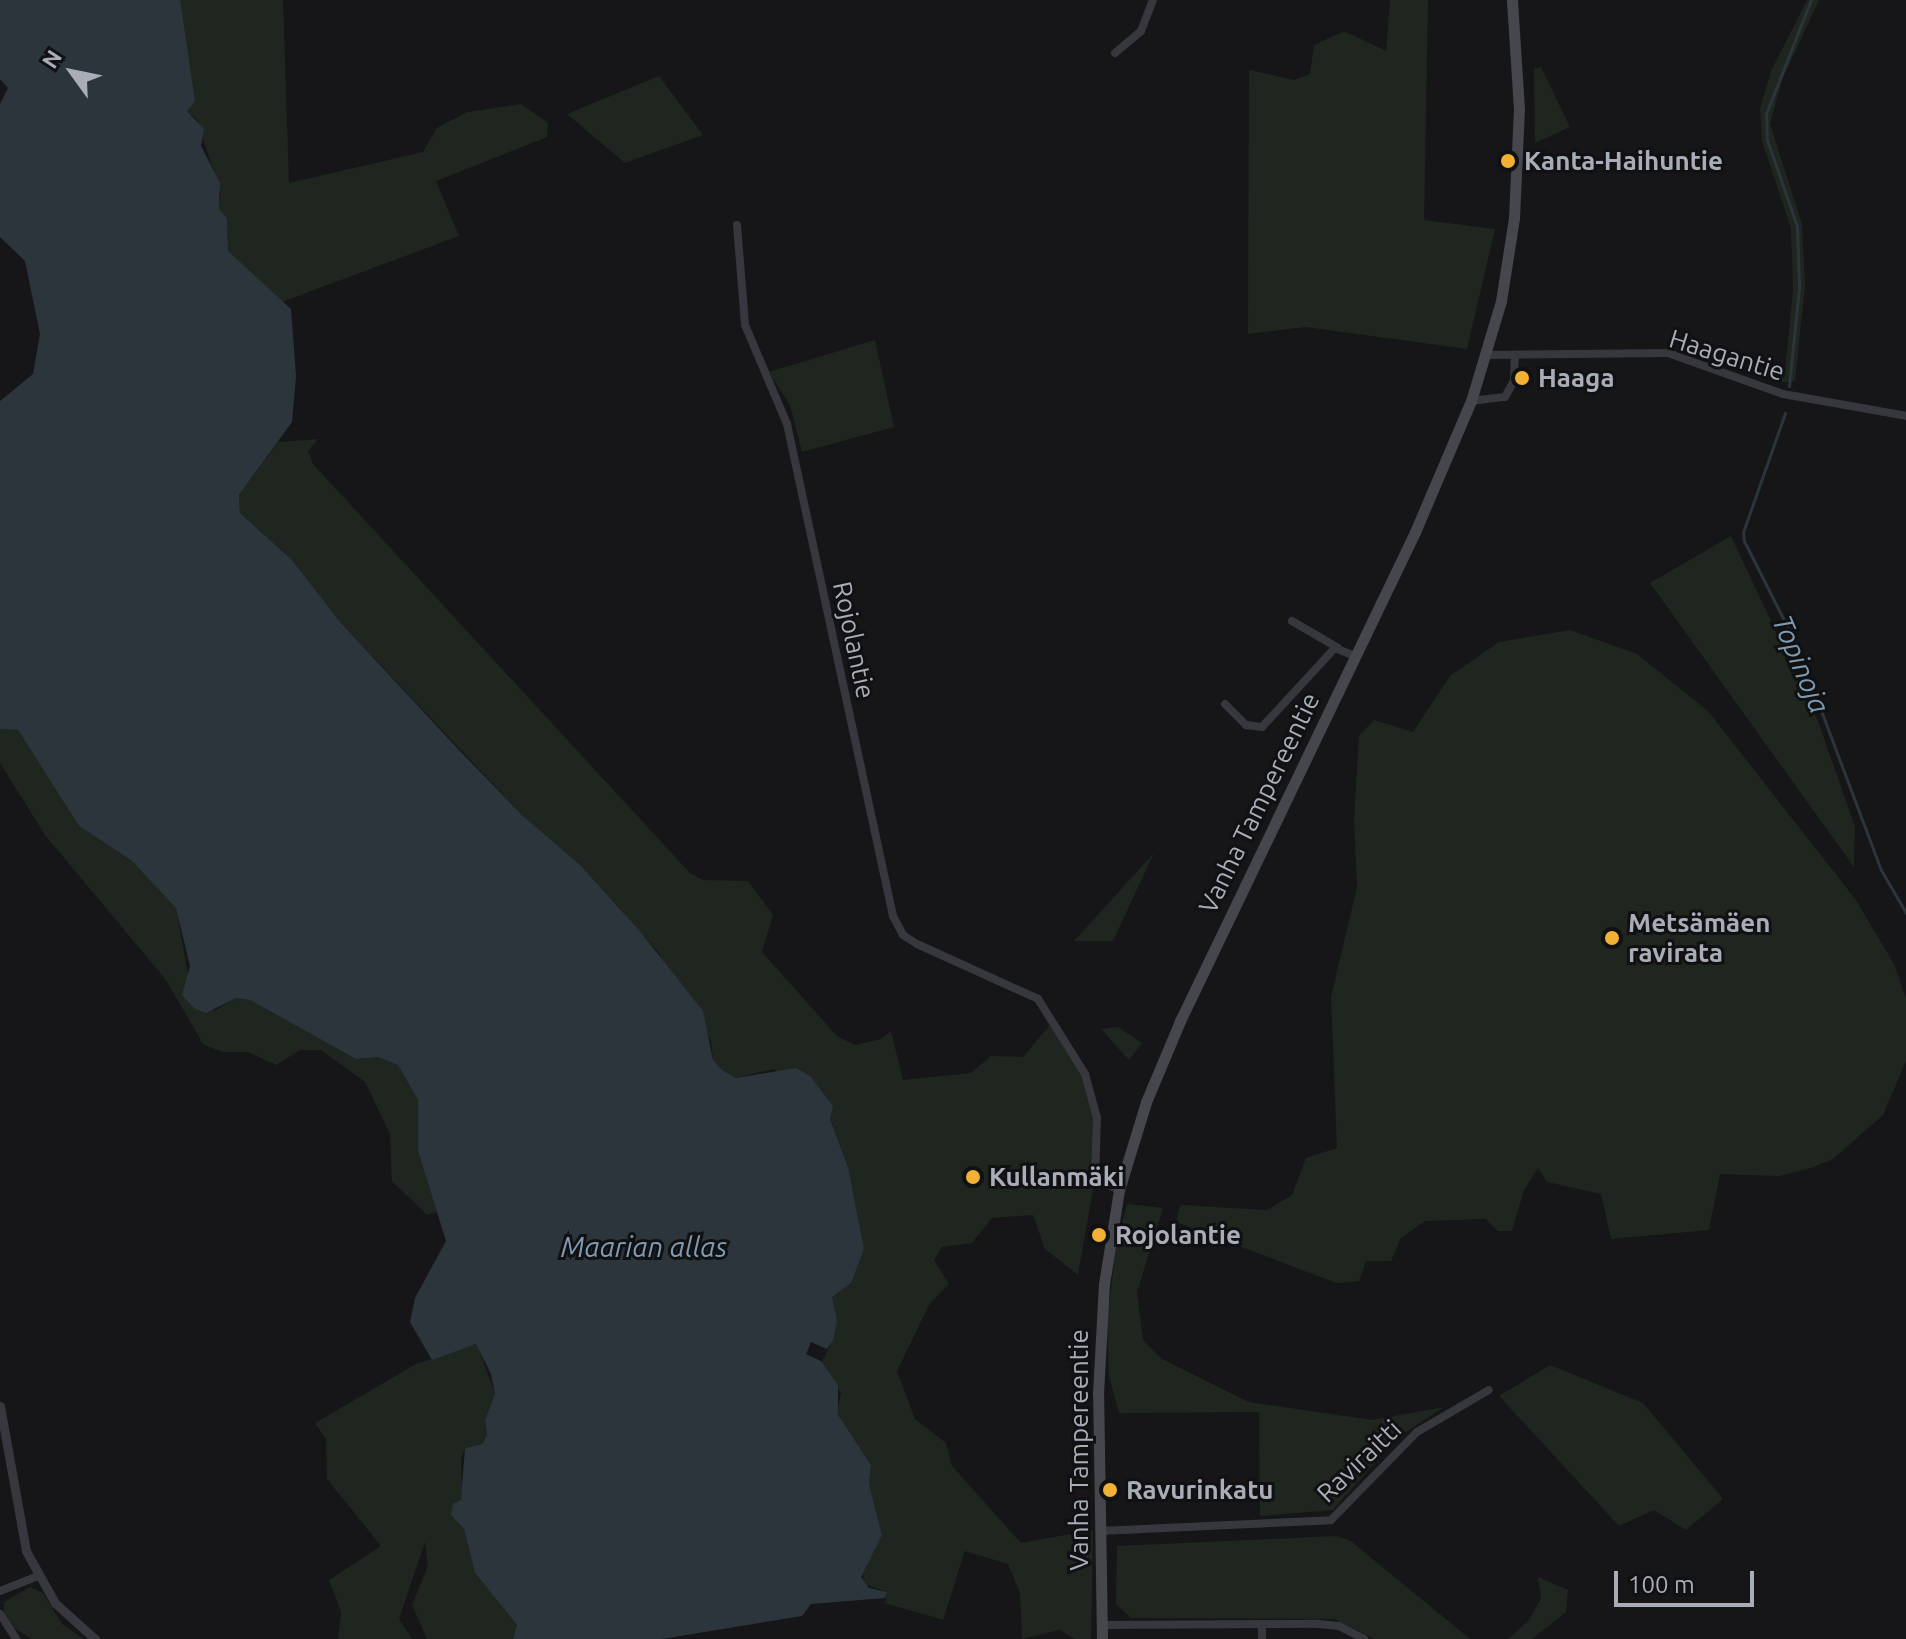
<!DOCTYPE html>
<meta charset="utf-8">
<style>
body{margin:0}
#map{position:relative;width:1906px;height:1639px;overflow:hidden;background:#161618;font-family:Ubuntu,sans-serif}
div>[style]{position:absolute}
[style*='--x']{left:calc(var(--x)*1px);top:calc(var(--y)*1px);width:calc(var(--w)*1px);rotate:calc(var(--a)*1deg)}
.green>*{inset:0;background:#1e261f}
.water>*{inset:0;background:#2c353c}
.stream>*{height:3px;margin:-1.5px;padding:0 1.5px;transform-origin:1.5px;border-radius:1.5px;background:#2c353c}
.minor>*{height:8px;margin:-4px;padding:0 4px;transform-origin:4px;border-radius:4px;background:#37383d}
.tertiary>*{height:9px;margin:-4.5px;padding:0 4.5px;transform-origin:4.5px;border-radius:4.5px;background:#37383d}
.secondary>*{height:11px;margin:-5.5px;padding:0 5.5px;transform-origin:5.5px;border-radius:5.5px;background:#45474d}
.dots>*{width:22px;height:22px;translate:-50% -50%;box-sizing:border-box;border:4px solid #111113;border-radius:50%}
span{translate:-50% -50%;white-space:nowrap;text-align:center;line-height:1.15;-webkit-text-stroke:6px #111113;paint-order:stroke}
.poi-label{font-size:26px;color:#a8adb8;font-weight:700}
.left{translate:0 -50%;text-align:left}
.street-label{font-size:26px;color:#a8adb8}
.water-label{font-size:28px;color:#7f9bb3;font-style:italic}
.north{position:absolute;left:32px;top:32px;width:80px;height:80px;-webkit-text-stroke:6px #111113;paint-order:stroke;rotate:303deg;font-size:22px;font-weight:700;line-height:32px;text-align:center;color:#a8adb8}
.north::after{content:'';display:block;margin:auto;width:28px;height:36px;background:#a8adb8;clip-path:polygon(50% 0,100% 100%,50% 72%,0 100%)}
.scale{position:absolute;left:1614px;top:1571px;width:140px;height:36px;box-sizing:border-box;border:4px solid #a8adb8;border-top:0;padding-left:10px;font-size:24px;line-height:28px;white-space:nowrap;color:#a8adb8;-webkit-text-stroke:6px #111113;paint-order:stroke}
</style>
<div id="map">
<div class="green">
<i style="clip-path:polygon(180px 0,283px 0,289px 183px,423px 152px,437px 128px,467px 112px,521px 104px,548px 123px,547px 137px,436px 181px,459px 236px,282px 302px,228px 251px,227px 218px,218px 210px,221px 194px,197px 120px,187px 111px)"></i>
<i style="clip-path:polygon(1390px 0,1428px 0,1424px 220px,1495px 229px,1467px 349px,1306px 327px,1248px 334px,1249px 70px,1294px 80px,1310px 74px,1314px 45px,1344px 31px,1386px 51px)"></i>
<i style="clip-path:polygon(1807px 0,1819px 0,1782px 80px,1770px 124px,1802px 224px,1805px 286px,1795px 381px,1776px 383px,1785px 372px,1793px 289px,1791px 228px,1762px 141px,1760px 108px,1771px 71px)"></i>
<i style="clip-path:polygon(1541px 67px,1570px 127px,1535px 143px,1534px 69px)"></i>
<i style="clip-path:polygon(659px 76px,703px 135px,625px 163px,567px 114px)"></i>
<i style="clip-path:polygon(875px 340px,894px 427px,802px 452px,790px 405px,769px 372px)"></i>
<i style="clip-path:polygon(318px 439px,308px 451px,313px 464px,690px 873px,703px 880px,748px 881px,773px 915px,762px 952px,837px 1036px,855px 1045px,881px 1039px,891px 1031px,903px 1080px,971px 1073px,991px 1056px,1023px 1057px,1054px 1020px,1085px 1074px,1097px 1118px,1095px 1178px,1078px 1275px,1045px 1249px,1033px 1215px,992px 1218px,972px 1243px,942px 1247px,934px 1260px,949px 1284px,930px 1303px,897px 1371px,915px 1419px,946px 1443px,952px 1466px,1021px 1543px,1093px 1530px,1091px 1639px,1075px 1639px,1059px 1630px,1022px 1639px,1020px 1593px,1008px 1564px,965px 1551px,943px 1620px,885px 1603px,887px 1592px,864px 1584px,862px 1571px,882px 1535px,869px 1484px,871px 1465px,837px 1415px,841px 1393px,821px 1363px,833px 1341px,832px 1296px,851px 1283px,848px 1167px,830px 1118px,774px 1069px,736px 1078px,722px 1070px,713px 1060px,711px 1041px,658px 952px,615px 903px,524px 817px,341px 623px,292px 560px,240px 513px,239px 495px,278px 442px)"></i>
<i style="clip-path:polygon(1731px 536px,1818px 721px,1855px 827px,1854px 867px,1650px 583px)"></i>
<i style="clip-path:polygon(1570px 630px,1637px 654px,1708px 711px,1856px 900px,1894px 964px,1906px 998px,1906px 1061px,1883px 1115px,1833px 1159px,1811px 1168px,1779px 1176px,1720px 1174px,1709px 1230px,1611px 1239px,1601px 1194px,1547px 1182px,1538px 1168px,1524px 1190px,1512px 1231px,1498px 1231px,1486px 1219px,1425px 1221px,1401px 1238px,1391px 1261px,1366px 1261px,1359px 1281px,1336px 1283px,1176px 1222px,1180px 1205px,1267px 1210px,1292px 1195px,1306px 1158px,1337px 1148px,1331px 997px,1357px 887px,1354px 820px,1359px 736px,1374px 720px,1413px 732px,1450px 676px,1499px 642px)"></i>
<i style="clip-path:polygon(0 729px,18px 730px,79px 826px,132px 861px,176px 907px,189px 980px,214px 1011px,236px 998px,250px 1000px,356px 1059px,378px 1057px,398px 1065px,418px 1100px,418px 1151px,437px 1212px,427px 1215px,392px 1181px,390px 1134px,365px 1082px,321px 1050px,300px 1050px,276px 1065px,248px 1052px,222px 1052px,203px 1044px,166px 980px,45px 835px,0 763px)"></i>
<i style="clip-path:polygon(1154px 853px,1113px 941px,1074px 941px)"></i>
<i style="clip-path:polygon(1118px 1027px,1142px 1043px,1129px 1060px,1101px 1029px)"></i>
<i style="clip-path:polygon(1127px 1204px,1163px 1208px,1137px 1292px,1143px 1340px,1162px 1359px,1249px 1402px,1372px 1420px,1444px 1407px,1397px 1438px,1333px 1510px,1260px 1516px,1259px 1412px,1119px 1413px,1109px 1376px,1107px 1324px,1116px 1245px)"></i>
<i style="clip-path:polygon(477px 1344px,495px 1394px,485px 1420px,487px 1435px,482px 1444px,465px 1448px,461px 1459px,464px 1529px,475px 1573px,517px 1625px,516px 1634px,513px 1639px,427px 1639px,412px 1605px,428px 1566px,425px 1542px,399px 1619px,412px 1639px,338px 1639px,341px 1612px,329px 1580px,381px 1546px,327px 1479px,326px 1439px,315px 1423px,416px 1364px)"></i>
<i style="clip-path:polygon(1550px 1365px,1643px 1403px,1723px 1499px,1686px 1530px,1654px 1510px,1619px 1526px,1499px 1396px)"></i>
<i style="clip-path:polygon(1337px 1536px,1351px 1541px,1470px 1639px,1375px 1639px,1334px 1619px,1131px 1618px,1116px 1604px,1117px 1546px)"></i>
<i style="clip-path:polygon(1538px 1577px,1568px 1590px,1566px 1612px,1532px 1639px,1508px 1639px,1529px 1620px,1541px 1598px)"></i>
<i style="clip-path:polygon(30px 1587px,43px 1593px,62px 1624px,84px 1639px,32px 1639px,14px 1628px,4px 1614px,4px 1602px)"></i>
</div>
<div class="water">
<i style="clip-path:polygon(0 0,180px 0,195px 101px,187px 111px,204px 129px,201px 146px,220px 183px,219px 209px,227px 218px,228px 251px,291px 309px,296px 376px,292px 422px,239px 495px,240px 513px,292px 560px,341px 623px,458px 749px,524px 817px,579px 864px,639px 930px,703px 1011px,713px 1060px,722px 1070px,736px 1078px,796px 1068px,810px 1076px,833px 1106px,830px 1119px,848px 1167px,864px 1249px,851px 1283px,832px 1297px,837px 1321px,833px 1341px,827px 1349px,811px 1342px,806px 1354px,821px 1361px,838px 1385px,838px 1415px,871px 1465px,869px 1484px,882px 1535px,861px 1577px,869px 1588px,887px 1592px,885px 1598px,811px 1604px,802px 1616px,662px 1639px,513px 1639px,517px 1625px,475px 1573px,464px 1529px,451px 1515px,453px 1504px,461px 1500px,465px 1448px,482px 1444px,487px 1435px,485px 1420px,495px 1394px,491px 1374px,476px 1344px,432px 1360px,410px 1322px,415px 1298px,446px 1241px,418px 1151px,418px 1100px,398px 1065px,378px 1057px,356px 1059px,250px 1000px,236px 998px,206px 1013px,194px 1008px,182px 995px,190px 966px,176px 908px,132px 861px,79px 826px,18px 730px,0 729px,0 401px,33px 374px,40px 334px,25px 261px,0 237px,0 104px,8px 88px,0 79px)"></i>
</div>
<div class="stream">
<i style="--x:1789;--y:386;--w:100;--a:-84.2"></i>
<i style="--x:1799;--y:287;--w:61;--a:-91.9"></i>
<i style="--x:1797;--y:226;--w:91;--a:-109.2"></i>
<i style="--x:1767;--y:140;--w:26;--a:-92"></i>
<i style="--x:1766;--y:114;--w:123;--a:-68.5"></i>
<i style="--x:1785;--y:413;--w:126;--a:109.4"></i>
<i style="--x:1743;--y:532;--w:9;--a:84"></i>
<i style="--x:1744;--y:541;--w:115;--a:63.2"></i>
<i style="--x:1796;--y:644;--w:241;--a:69.4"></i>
<i style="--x:1881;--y:870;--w:50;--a:59.8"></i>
</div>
<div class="minor">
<i style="--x:1115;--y:53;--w:34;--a:-40"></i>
<i style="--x:1141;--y:31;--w:33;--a:-69"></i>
<i style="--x:737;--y:225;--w:100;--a:85.4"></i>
<i style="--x:745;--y:325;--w:108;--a:67"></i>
<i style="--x:787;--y:424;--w:503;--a:77.84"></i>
<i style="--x:893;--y:916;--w:21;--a:62"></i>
<i style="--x:903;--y:935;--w:17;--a:33"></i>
<i style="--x:917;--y:944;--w:133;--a:24.4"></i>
<i style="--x:1038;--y:999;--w:89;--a:57.9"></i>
<i style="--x:1085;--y:1074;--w:46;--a:74.7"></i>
<i style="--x:1097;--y:1118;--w:60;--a:91.9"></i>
<i style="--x:1095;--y:1178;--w:27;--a:27"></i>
<i style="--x:1486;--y:355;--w:182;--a:-0.6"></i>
<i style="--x:1668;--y:353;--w:122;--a:19.6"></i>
<i style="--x:1783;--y:394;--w:125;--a:10.1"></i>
<i style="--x:1471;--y:401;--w:34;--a:-7"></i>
<i style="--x:1505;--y:397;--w:18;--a:-61"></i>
<i style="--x:1514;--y:381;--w:25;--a:-88"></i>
<i style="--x:1292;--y:621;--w:53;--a:30.4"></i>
<i style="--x:1225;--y:704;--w:30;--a:45"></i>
<i style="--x:1246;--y:725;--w:16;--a:7"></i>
<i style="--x:1262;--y:727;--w:108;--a:-47.3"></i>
<i style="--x:1335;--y:648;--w:22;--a:22"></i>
<i style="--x:1101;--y:1531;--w:230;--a:-2.7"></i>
<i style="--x:1331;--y:1520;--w:123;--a:-45.7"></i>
<i style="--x:1417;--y:1432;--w:83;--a:-30.3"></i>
<i style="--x:0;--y:1591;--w:41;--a:-21.5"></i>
<i style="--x:0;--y:1614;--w:30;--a:57"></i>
<i style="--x:1262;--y:1624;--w:15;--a:90"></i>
<i style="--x:1102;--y:1625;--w:217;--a:-0.3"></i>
<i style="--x:1319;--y:1624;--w:20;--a:6"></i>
<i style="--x:1339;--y:1626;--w:28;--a:27"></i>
</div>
<div class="tertiary">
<i style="--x:0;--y:1406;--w:147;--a:79.8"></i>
<i style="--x:26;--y:1551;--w:60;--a:60.9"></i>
<i style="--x:55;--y:1603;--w:54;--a:42"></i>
</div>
<div class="secondary">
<i style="--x:1102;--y:1639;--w:245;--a:-90.9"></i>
<i style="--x:1098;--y:1394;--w:110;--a:-86.9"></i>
<i style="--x:1104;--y:1284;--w:95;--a:-80.9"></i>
<i style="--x:1119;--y:1190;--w:92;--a:-72.9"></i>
<i style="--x:1146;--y:1102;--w:88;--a:-67.2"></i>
<i style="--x:1180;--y:1021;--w:543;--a:-64.33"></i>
<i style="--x:1415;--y:532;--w:142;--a:-66.9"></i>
<i style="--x:1471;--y:401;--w:104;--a:-73.3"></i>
<i style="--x:1501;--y:301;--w:84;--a:-81.1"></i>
<i style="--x:1514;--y:218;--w:109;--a:-87.4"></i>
<i style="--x:1519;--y:109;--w:109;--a:-93.7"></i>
</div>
<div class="dots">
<i style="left:1508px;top:161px;background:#f2b134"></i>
<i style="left:1522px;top:378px;background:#f2b134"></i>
<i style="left:1612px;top:938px;background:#f2b134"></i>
<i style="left:973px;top:1177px;background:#f2b134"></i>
<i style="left:1099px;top:1235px;background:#f2b134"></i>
<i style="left:1110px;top:1490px;background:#f2b134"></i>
</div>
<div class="poi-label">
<span class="left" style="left:1524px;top:161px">Kanta-Haihuntie</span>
<span class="left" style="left:1538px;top:378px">Haaga</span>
<span class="left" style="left:1628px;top:938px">Metsämäen<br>ravirata</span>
<span class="left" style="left:989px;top:1177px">Kullanmäki</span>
<span class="left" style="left:1115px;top:1235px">Rojolantie</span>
<span class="left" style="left:1126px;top:1490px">Ravurinkatu</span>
</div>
<div class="street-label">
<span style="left:1727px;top:355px;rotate:17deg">Haagantie</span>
<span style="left:854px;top:640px;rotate:78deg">Rojolantie</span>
<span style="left:1259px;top:803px;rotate:-64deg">Vanha Tampereentie</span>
<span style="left:1079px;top:1450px;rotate:-90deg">Vanha Tampereentie</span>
<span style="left:1359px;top:1461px;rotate:-44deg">Raviraitti</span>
</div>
<div class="water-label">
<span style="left:1801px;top:664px;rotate:67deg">Topinoja</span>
<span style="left:644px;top:1247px">Maarian allas</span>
</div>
<div class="north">N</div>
<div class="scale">100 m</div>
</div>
